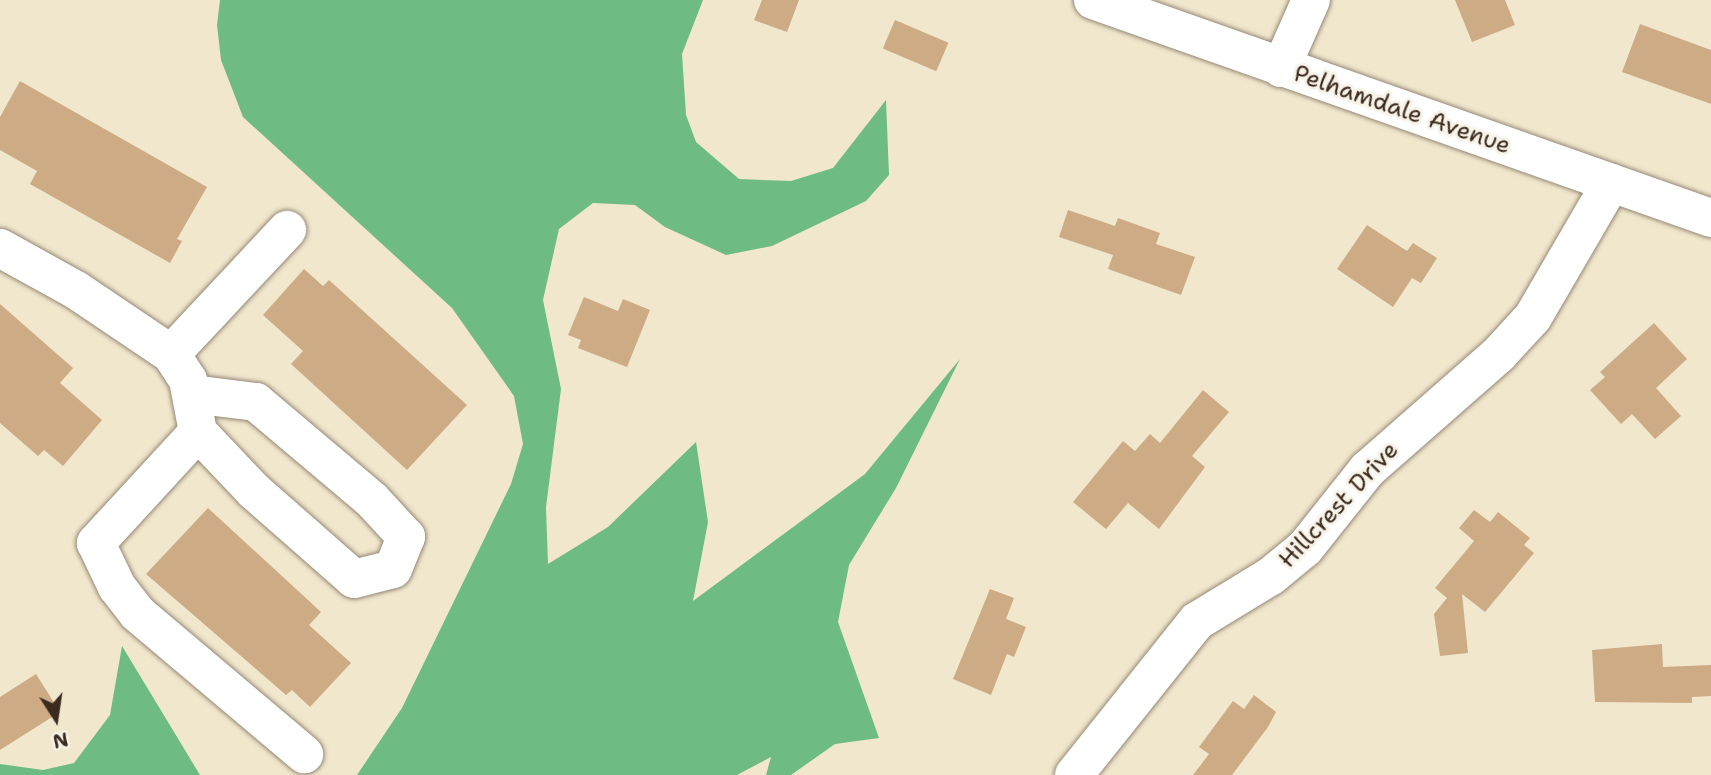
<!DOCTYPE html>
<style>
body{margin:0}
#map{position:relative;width:1711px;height:775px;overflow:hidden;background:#f0e7cd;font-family:"Shantell Sans",sans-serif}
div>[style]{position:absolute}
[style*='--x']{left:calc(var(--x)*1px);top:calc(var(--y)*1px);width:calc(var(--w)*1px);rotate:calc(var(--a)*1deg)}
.forest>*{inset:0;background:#6ebb84}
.building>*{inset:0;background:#cdab85;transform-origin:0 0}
.roads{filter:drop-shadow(0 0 2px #968876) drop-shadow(0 0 2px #968876)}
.minor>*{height:38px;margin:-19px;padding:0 19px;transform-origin:19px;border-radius:19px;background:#fff}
span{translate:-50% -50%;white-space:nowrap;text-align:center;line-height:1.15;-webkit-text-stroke:6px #f7f3e8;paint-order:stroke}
.street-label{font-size:24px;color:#3b2a1e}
.north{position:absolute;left:21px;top:684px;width:70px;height:70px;-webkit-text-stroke:5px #f7f3e8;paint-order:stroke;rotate:168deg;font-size:19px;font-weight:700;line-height:28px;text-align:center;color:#3b2a1e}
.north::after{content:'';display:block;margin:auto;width:24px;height:32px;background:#3b2a1e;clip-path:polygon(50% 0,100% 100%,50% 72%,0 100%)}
</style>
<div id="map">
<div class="forest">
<i style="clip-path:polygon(220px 0,703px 0,682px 54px,686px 115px,696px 142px,739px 179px,791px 181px,833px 168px,886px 100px,889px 175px,866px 201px,772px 246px,726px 255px,665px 227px,635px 205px,593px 203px,559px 229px,543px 300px,561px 389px,546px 507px,548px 564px,608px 527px,696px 442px,708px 522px,693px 601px,865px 474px,960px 359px,896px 488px,849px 565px,838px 622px,879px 738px,835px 744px,791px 775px,766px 775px,771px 757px,737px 775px,357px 775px,402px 708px,511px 484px,523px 444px,514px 396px,452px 308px,243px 117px,221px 60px,217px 25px)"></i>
<i style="clip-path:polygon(122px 646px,200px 775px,0 775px,0 764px,43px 770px,74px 763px,110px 715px)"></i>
</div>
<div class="building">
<i style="clip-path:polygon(762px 0,799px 0,787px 32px,754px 20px)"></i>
<i style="clip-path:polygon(1455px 0,1505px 0,1515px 25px,1472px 42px)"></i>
<i style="left:895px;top:20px;width:58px;height:31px;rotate:23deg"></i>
<i style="clip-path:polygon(1640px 24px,1711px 50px,1711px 104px,1622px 72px)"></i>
<i style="clip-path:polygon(20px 81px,207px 187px,177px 239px,182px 241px,170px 263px,30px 184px,37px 171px,0 150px,0 117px)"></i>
<i style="clip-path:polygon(1068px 210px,1115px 226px,1118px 218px,1160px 233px,1156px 244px,1195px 257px,1181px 295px,1108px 269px,1113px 255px,1059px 237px)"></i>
<i style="clip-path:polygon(1367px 225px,1407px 251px,1413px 243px,1437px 258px,1421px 283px,1412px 278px,1393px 307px,1337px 269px)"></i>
<i style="clip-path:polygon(304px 269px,323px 286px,329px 280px,467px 405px,407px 470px,291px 364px,303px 351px,263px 315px)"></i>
<i style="clip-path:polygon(584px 297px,618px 311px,623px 299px,650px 310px,627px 367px,578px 348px,581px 340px,568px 335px)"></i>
<i style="clip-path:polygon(0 304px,73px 368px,60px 383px,102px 420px,63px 466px,44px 450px,38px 456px,0 423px)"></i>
<i style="clip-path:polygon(1654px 323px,1687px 359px,1656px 388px,1681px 416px,1655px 439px,1632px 414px,1621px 424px,1590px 390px,1605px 377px,1600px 372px)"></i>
<i style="clip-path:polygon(1203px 390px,1229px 412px,1192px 456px,1205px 467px,1159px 529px,1128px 503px,1106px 529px,1073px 502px,1123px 441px,1135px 451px,1150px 434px,1160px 443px)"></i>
<i style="clip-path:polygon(208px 508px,321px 612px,309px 625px,351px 663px,310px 707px,292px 690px,286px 695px,146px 574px)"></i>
<i style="clip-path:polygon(1474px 510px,1490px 522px,1498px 512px,1530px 538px,1524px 545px,1534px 553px,1485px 612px,1462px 594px,1468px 653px,1440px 656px,1434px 614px,1447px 598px,1435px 588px,1474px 541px,1459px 528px)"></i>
<i style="clip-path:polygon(990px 589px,1014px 598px,1006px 619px,1026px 627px,1014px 657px,1007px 654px,991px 695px,953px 679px)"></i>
<i style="clip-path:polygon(1662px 644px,1663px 667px,1711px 665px,1711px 696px,1692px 697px,1692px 703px,1595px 702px,1592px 650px)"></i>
<i style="clip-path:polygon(36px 674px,60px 712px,0 750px,0 697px)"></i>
<i style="clip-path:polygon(1254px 695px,1276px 712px,1268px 727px,1232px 775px,1193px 775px,1209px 754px,1199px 747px,1233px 701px,1244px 709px)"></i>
</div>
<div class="roads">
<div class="minor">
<i style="--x:1093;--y:0;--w:655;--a:19.43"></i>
<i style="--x:1281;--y:68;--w:74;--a:-66.2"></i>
<i style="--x:0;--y:248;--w:87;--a:28.9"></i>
<i style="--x:76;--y:290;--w:115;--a:34"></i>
<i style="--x:171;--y:354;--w:31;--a:57"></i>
<i style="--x:188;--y:380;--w:53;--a:79.1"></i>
<i style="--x:198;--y:432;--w:81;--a:46.5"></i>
<i style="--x:254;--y:491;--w:133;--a:41.3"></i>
<i style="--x:354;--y:579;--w:40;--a:-14.4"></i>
<i style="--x:393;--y:569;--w:35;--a:-68"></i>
<i style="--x:406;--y:537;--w:50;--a:-132.6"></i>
<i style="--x:372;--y:500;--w:152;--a:-139.8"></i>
<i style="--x:256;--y:402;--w:64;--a:-172.9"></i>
<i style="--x:171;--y:354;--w:170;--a:-46.9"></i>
<i style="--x:198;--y:432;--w:151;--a:132.6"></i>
<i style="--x:96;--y:543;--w:49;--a:64.5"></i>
<i style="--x:117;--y:587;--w:33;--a:52"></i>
<i style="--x:137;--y:613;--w:219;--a:40.2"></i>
<i style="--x:1074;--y:775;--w:197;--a:-51.4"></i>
<i style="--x:1197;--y:621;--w:87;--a:-31.3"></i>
<i style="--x:1271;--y:576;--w:44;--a:-39.5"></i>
<i style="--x:1305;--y:548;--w:100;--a:-51.5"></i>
<i style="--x:1367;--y:470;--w:177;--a:-41.3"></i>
<i style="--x:1500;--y:353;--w:49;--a:-47.5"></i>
<i style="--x:1533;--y:317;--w:155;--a:-59.8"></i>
</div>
</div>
<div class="street-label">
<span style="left:1402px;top:110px;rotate:19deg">Pelhamdale Avenue</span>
<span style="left:1339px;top:505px;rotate:-47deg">Hillcrest Drive</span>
</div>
<div class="north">N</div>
</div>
